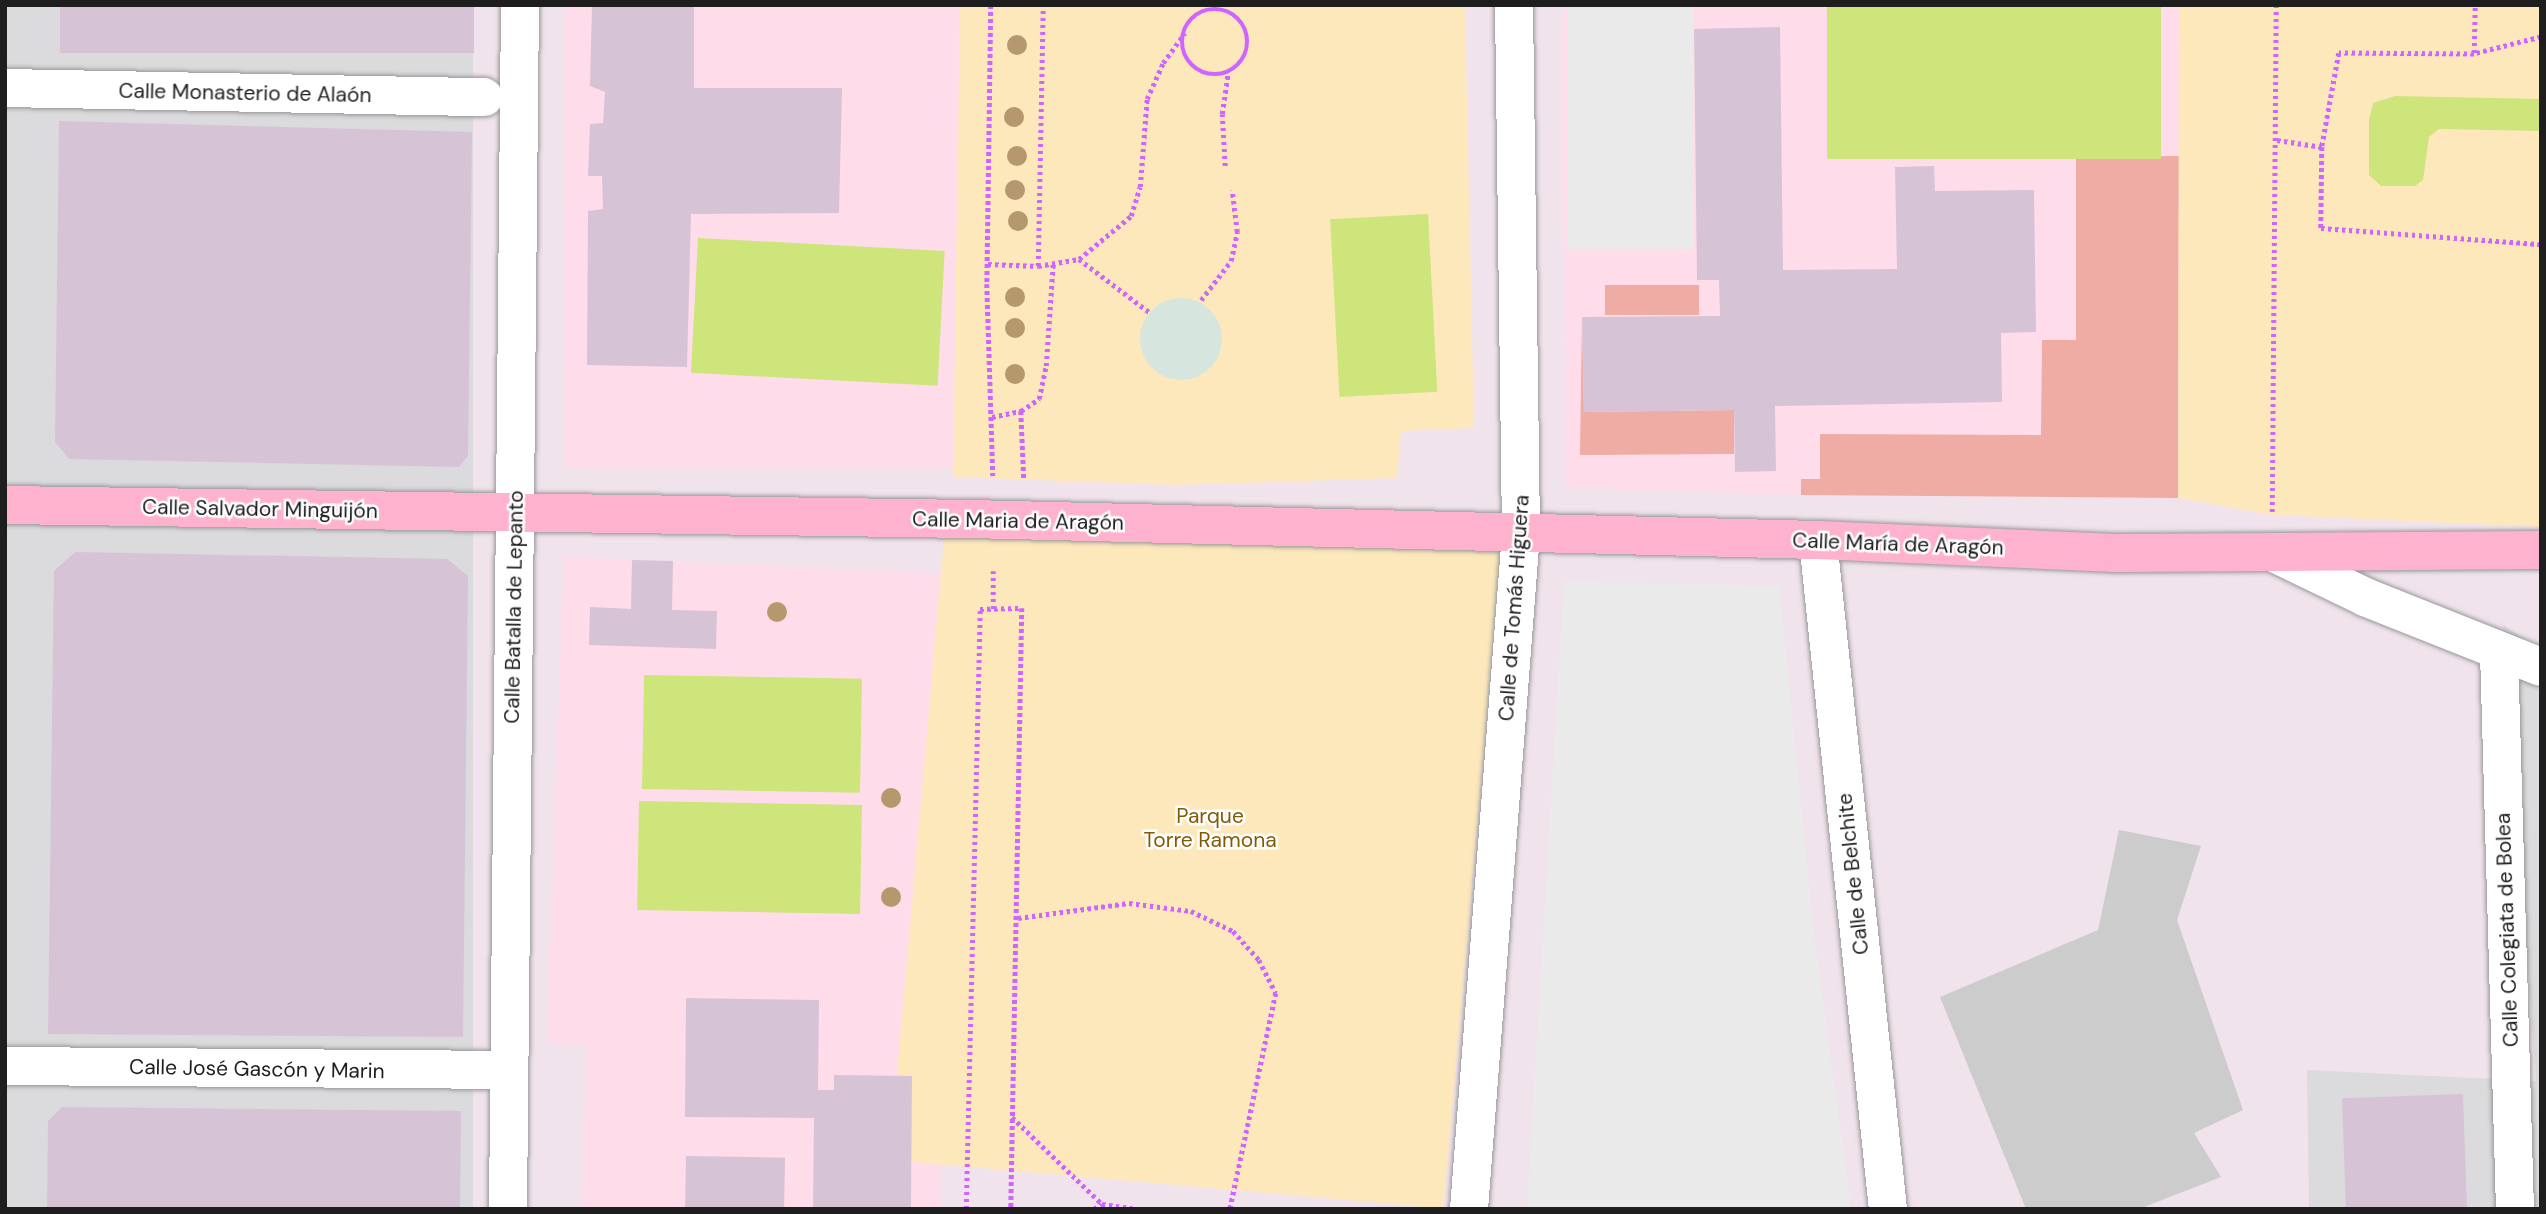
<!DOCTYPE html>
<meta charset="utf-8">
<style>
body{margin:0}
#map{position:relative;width:2546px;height:1214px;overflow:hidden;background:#f0e3ec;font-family:"DM Sans",sans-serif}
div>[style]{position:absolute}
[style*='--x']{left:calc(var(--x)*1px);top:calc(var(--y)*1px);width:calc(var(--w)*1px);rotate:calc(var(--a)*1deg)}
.residential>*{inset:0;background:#dbdadc;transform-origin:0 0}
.education>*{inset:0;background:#ffdcea;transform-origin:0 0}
.religious>*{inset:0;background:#ccc}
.grass>*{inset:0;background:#eeaca5;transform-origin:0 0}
.park>*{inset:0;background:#fde8bc;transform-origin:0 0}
.pitch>*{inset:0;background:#cee57b;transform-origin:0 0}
.parking>*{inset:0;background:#eaeaea;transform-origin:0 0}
.plaza>*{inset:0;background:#d7e5df}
.round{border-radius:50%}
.building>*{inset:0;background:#d7c3d6;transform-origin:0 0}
.path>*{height:4.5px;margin-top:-2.25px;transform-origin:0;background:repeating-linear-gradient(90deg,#d064ff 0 3.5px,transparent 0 7px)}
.path>.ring{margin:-2.25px;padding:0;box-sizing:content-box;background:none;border:4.5px solid #d064ff;border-radius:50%}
.roads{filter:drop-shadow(0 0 2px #989898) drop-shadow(0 0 2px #989898)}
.street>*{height:38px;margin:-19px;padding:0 19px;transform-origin:19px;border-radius:19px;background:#fff}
.secondary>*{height:38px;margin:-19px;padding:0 19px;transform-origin:19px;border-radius:19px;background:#feb2cd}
.trees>*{width:20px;height:20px;margin:-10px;border-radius:50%;background:#b5986c}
span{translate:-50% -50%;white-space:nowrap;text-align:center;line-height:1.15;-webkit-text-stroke:5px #fff;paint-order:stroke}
.street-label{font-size:21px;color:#1e1e1e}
.park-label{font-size:21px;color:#845a04}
.frame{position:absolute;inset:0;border:7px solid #1e1e1e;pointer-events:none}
</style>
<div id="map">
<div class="residential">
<i style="left:5px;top:5px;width:468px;height:1204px"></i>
<i style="clip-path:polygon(2503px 625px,2541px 650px,2541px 1209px,2309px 1209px,2307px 1070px,2536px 1081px)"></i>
</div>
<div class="education">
<i style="left:566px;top:5px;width:394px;height:463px"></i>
<i style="clip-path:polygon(1563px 5px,2179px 5px,2178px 498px,1801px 495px,1566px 487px)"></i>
<i style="clip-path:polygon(564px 557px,945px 574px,940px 1209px,582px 1209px,586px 1045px,547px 1042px)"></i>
</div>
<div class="religious">
<i style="clip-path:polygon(2119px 830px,2201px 846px,2177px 920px,2243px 1110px,2194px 1133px,2221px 1177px,2139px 1209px,2026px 1209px,1940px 997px,2098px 930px)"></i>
</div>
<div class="grass">
<i style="clip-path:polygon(2179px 156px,2178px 498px,1801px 495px,1801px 479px,1820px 479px,1820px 434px,2041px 435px,2042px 340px,2076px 340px,2076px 157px)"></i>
<i style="left:1605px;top:285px;width:94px;height:30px"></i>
<i style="clip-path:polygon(1582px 317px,1584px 412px,1734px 410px,1734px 454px,1580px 455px)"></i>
</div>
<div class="park">
<i style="clip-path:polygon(960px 5px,1465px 5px,1474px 428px,1401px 431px,1397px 478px,1173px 485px,953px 477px)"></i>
<i style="clip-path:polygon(2179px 5px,2541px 5px,2541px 527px,2272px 515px,2178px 498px)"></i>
<i style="left:1501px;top:550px;width:661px;height:556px;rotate:95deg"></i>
</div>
<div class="pitch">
<i style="left:1827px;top:5px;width:334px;height:154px"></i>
<i style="clip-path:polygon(2395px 96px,2541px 99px,2541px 131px,2439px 129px,2429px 137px,2423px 180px,2415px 186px,2381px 186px,2369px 175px,2369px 120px,2373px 103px)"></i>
<i style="left:1428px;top:214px;width:178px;height:98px;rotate:87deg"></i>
<i style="left:698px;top:238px;width:247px;height:135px;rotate:3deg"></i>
<i style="left:644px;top:675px;width:218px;height:114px;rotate:1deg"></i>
<i style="left:639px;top:801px;width:223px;height:109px;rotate:1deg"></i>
</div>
<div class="parking">
<i style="left:1567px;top:5px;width:127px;height:244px"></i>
<i style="clip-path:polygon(1564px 582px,1779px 586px,1813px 926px,1851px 1209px,1527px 1209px)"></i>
</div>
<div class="plaza">
<i class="round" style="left:1140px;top:298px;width:82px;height:82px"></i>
</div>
<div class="building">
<i style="left:60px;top:5px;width:414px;height:48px"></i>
<i style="clip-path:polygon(592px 5px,694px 5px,694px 88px,842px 88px,839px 213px,691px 214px,687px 367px,587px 365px,588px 211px,603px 209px,602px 176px,588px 176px,590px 124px,603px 123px,605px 92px,590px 86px)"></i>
<i style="clip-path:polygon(1780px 27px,1783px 270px,1897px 269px,1895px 167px,1934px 166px,1935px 191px,2034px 190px,2036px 332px,2001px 333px,2002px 402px,1775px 406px,1776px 471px,1735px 472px,1734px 410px,1584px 412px,1582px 317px,1720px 316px,1719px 280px,1697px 280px,1694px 29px)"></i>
<i style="clip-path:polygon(59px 121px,472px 132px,468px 456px,459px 467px,69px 459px,55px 442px)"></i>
<i style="clip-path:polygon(75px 552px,447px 559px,468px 576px,463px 1037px,48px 1034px,54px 571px)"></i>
<i style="clip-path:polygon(632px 560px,673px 561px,672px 610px,717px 611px,716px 649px,589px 645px,590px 607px,631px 609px)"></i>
<i style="clip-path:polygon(686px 998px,819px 1000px,818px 1090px,834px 1090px,834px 1075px,912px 1076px,911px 1209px,813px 1209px,814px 1118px,685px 1117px)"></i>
<i style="left:2463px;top:1094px;width:115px;height:121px;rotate:88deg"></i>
<i style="clip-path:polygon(62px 1107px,461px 1111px,460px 1209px,47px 1209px,48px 1121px)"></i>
<i style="left:686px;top:1156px;width:99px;height:53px;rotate:1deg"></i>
</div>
<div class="path">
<i style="--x:991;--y:5;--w:279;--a:90.8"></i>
<i style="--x:987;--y:284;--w:192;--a:88.2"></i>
<i class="ring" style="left:1182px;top:9px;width:61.5px;height:61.5px"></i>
<i style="--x:2541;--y:37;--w:69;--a:165.8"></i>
<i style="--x:2474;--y:54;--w:135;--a:-179.6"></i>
<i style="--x:2339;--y:53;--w:96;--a:100.3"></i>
<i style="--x:2322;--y:147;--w:81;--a:90.7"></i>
<i style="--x:2321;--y:228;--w:221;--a:4.2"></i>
<i style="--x:2474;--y:53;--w:48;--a:-88.8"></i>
<i style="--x:2277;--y:140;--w:46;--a:8.8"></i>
<i style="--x:1225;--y:166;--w:52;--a:-93.3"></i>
<i style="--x:1222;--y:114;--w:41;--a:-81.7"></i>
<i style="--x:1079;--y:259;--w:88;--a:37.1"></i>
<i style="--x:988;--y:264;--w:50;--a:2.3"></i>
<i style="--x:1038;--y:266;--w:42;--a:-9.7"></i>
<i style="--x:1079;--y:259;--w:67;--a:-39.6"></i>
<i style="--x:1131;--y:216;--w:30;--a:-73"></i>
<i style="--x:1140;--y:187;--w:88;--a:-85.5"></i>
<i style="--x:1147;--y:99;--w:39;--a:-66"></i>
<i style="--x:1163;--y:63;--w:37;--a:-54"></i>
<i style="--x:1038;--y:266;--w:261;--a:-88.9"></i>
<i style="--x:1201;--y:300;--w:49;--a:-52.4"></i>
<i style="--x:1231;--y:261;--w:30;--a:-78"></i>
<i style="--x:1237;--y:232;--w:42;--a:-96.8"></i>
<i style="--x:1021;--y:411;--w:69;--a:87.5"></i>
<i style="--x:992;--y:417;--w:30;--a:-12"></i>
<i style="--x:1021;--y:411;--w:22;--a:-34"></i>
<i style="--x:1039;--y:399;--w:34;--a:-78"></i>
<i style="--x:1046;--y:366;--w:102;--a:-86.1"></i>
<i style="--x:2272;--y:512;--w:507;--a:-89.55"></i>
<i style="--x:993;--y:609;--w:38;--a:-90"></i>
<i style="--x:1018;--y:918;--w:112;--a:-7.7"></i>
<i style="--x:1129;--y:903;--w:63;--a:7.4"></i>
<i style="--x:1191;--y:911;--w:47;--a:25.5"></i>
<i style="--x:1233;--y:931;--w:39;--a:48"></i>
<i style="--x:1259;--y:960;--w:37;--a:63"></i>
<i style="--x:1276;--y:993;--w:221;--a:102"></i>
<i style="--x:1012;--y:1117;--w:125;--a:44"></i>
<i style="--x:966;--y:1209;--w:600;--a:-88.66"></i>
<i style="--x:980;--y:609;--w:42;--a:-1.4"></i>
<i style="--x:1022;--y:608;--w:601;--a:91.05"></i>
<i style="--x:1094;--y:1209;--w:9;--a:-32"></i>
<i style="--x:1102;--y:1204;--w:35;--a:8"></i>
</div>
<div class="roads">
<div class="street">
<i style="--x:5;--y:88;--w:479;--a:1.1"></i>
<i style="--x:1818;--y:540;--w:673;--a:84.03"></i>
<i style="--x:2274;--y:553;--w:101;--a:25.8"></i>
<i style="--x:2365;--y:597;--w:189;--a:21.7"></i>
<i style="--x:2499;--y:651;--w:558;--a:88.36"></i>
<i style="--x:5;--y:1066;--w:504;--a:0.45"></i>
<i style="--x:508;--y:1209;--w:1204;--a:-89.43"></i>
<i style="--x:1469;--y:1209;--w:678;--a:-85.6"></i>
<i style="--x:1521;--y:533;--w:528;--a:-90.76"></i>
</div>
<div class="secondary">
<i style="--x:5;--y:505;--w:965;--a:0.83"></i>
<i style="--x:970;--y:519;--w:848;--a:1.42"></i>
<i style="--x:1818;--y:540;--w:303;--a:2.5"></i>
<i style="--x:2121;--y:553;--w:420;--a:-0.4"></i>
</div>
</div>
<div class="trees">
<i style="left:1017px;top:45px"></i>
<i style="left:1014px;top:117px"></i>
<i style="left:1017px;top:156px"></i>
<i style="left:1015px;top:190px"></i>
<i style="left:1018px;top:221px"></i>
<i style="left:1015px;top:297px"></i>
<i style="left:1015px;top:328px"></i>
<i style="left:1015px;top:374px"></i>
<i style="left:777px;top:612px"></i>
<i style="left:891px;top:798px"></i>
<i style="left:891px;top:897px"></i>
</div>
<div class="street-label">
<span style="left:245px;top:93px;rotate:1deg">Calle Monasterio de Alaón</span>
<span style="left:260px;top:509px;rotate:1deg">Calle Salvador Minguijón</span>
<span style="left:1018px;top:521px;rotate:1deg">Calle Maria de Aragón</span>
<span style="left:1898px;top:544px;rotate:2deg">Calle María de Aragón</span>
<span style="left:514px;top:607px;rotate:-89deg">Calle Batalla de Lepanto</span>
<span style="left:1514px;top:608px;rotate:-86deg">Calle de Tomás Higuera</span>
<span style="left:1853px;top:874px;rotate:-96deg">Calle de Belchite</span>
<span style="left:2507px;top:930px;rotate:-92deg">Calle Colegiata de Bolea</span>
<span style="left:257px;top:1069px;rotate:1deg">Calle José Gascón y Marin</span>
</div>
<div class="park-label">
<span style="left:1210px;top:828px">Parque<br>Torre Ramona</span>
</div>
<div class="frame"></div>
</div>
